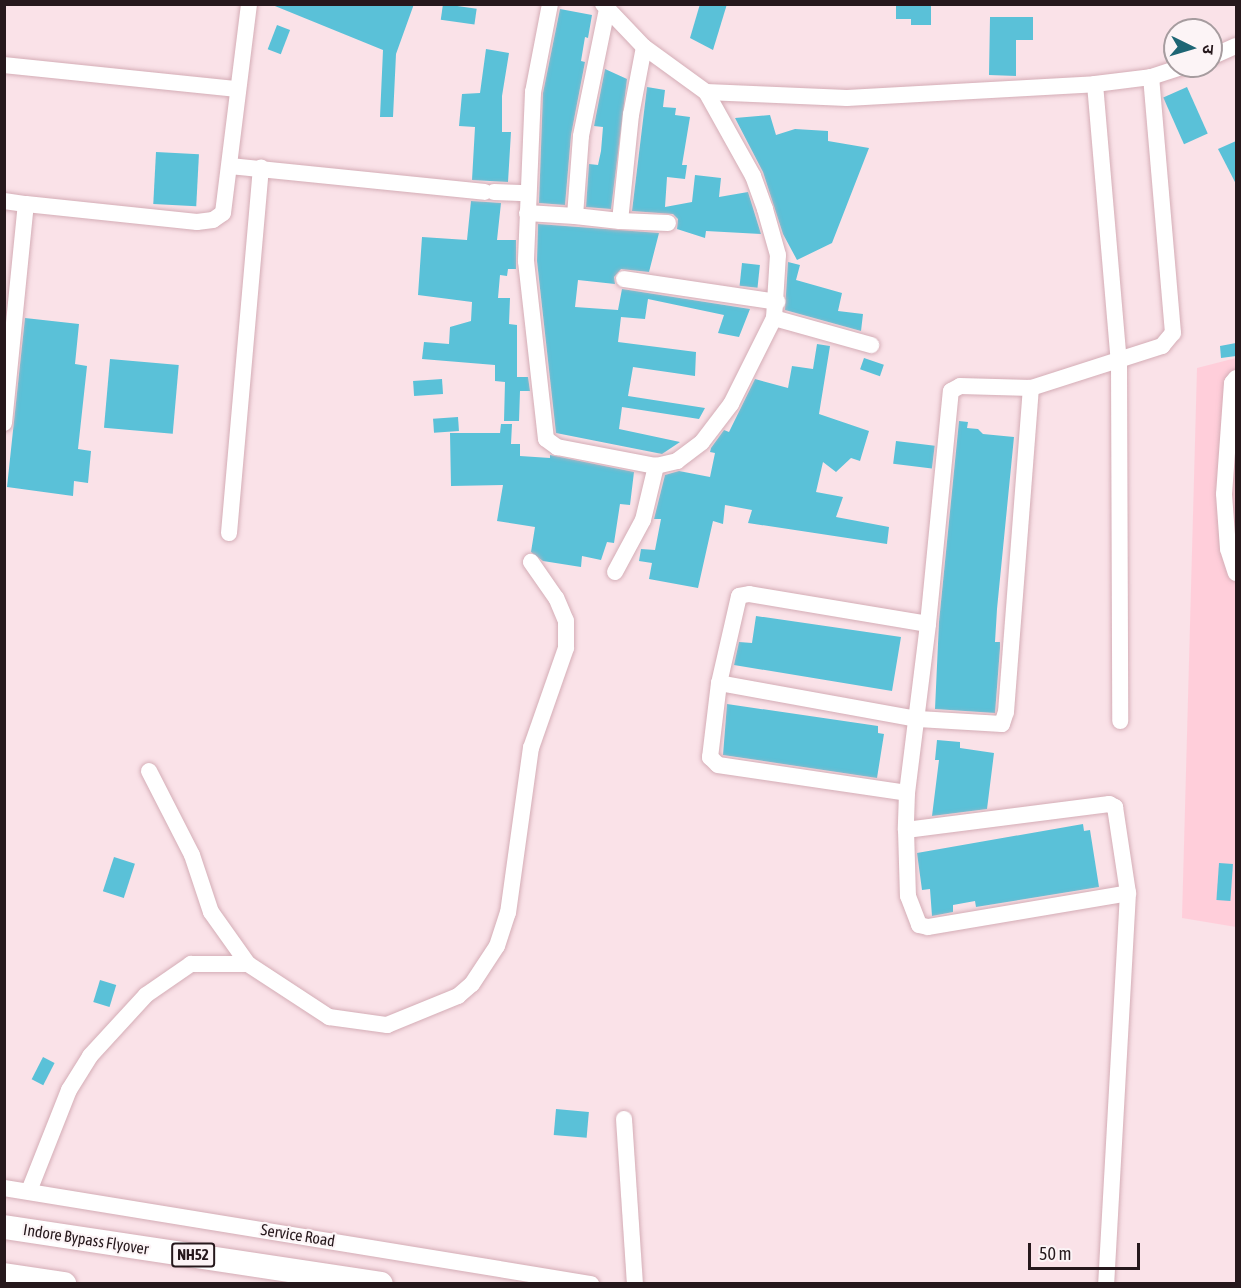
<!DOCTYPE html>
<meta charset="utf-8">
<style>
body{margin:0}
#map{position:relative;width:1241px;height:1288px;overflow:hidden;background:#fae2e8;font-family:"Asap Condensed","Noto Sans Devanagari",sans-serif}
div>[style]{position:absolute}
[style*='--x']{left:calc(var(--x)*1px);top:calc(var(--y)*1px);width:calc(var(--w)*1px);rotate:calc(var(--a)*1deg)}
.built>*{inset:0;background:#ffceda}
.building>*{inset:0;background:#5ac1d8;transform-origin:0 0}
.roads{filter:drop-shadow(0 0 2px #d4adb6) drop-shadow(0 0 2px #d4adb6)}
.minor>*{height:16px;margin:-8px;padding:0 8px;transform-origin:8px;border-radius:8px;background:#fff}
.highway>*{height:24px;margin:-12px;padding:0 12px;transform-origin:12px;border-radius:12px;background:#fff}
span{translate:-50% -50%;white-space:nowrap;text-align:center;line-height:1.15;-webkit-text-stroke:4.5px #fcf4f6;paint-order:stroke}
.shield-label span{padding:2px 4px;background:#fcf4f6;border:2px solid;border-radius:4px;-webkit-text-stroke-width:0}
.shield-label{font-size:15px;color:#26181c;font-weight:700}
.street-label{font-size:16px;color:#26181c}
.frame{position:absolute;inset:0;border:6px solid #26181c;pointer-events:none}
.north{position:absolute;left:1163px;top:18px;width:60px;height:60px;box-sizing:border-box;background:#fcf4f6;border:2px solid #a69c9f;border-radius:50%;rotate:95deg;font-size:16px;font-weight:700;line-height:24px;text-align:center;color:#26181c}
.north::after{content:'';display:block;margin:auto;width:21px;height:27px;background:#1e6574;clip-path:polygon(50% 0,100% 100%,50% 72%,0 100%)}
.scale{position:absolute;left:1028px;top:1243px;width:112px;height:27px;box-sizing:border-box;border:3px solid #26181c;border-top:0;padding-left:8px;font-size:18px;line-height:21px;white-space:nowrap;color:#26181c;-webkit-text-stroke:4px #fcf4f6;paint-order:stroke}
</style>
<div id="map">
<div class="built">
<i style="clip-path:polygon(1236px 358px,1236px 927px,1182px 918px,1197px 368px)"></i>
</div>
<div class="building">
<i style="clip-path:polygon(270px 4px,414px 4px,396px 54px,393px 117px,380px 117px,383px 50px)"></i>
<i style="left:443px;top:4px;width:34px;height:16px;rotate:8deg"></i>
<i style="clip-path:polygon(700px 4px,727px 4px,713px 50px,690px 38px)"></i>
<i style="clip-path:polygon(896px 4px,931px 4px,931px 25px,911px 25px,911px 19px,896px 19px)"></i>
<i style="clip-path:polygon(560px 9px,592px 15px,588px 38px,585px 37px,581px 61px,585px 62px,571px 135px,565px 205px,539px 203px,543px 93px)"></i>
<i style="clip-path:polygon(990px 17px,1033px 17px,1033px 40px,1016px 40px,1016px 76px,989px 75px)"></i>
<i style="left:277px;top:25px;width:14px;height:26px;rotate:21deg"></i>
<i style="clip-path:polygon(486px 49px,509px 53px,502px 96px,502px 132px,511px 132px,508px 182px,472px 180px,475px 127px,459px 126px,462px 94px,480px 93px)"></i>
<i style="clip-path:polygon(605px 69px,627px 79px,611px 209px,586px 207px,589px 164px,598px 165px,601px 151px,603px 127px,594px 126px)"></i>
<i style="clip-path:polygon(647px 87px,665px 90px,663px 107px,676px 108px,675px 115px,690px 117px,682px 165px,687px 165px,685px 179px,667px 177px,665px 207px,692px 202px,695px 175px,721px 178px,719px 197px,748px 192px,761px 234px,706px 231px,705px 238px,677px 229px,678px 219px,673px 214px,632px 211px)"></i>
<i style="left:1187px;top:87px;width:51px;height:26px;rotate:66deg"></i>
<i style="clip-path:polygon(770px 115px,776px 135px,795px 129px,828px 131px,828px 141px,869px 148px,832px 243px,797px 260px,783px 234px,763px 172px,735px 118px)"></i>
<i style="clip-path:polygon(1236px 141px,1236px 184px,1218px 149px)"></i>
<i style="left:156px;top:152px;width:43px;height:52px;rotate:3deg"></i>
<i style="clip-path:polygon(471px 201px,501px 203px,497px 240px,516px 240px,516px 269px,508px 269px,507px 276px,500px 275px,498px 298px,510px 298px,509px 324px,517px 325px,517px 377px,528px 377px,530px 391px,520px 391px,519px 421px,504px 421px,505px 382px,495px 381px,495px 365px,422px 359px,424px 342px,449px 344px,450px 327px,471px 321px,472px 302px,418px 295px,422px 237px,467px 240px)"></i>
<i style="clip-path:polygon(538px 224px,659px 233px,649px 272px,621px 269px,614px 277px,615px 284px,578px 280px,575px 307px,618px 310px,622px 289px,750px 309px,739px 337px,718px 333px,724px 315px,648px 299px,645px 319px,621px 317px,618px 342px,696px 352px,695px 376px,633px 367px,628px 396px,705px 408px,699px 419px,622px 407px,619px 429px,680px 442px,662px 454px,556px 433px,537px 261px)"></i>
<i style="clip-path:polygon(788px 262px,800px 265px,796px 280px,842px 293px,838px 311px,863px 314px,861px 331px,785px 310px)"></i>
<i style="left:742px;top:263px;width:18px;height:23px;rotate:6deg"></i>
<i style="clip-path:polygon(25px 318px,79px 324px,75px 364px,87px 366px,78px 449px,91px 451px,88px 483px,74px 481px,73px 496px,7px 487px)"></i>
<i style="clip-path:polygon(1236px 343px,1236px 356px,1221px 358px,1220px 346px)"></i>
<i style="clip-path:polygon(817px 344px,830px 346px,819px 414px,869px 431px,860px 461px,851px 458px,836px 472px,823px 462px,816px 492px,843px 497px,836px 517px,889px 527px,887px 544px,748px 523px,752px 510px,725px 505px,723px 524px,713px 521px,698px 588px,649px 579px,652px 563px,639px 561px,641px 549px,655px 550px,661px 519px,654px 519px,665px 475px,679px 471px,710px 477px,715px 453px,710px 452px,711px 448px,724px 430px,729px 432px,755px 379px,788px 388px,792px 366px,813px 369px)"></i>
<i style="left:864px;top:358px;width:21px;height:12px;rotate:19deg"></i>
<i style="left:110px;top:359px;width:69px;height:69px;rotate:5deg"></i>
<i style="left:442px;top:379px;width:15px;height:29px;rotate:86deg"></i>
<i style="left:458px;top:417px;width:14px;height:25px;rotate:86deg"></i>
<i style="clip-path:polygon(959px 421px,968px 422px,967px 428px,978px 429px,983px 434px,1014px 437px,997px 609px,995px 642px,1000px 642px,1000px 648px,995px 713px,935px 709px,939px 622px)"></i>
<i style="clip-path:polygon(501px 424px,512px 424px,511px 444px,520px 444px,520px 456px,550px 458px,550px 455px,634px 472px,630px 505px,620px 504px,614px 543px,607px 542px,601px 560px,582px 556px,581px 567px,543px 561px,531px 552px,535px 527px,497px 521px,503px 485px,451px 486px,450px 433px,500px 433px)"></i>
<i style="left:896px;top:441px;width:39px;height:23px;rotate:7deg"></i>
<i style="clip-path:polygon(756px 616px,901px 637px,892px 691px,734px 665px,739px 642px,752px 643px)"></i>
<i style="clip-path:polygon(727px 704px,878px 726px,878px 733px,884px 734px,877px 778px,723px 755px)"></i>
<i style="clip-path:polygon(937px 740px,960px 742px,960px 748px,994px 753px,987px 809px,932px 816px,939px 760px,935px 760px)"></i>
<i style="clip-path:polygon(1083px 824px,1084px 831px,1090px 830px,1099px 887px,976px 907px,975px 901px,953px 905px,953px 912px,932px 916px,930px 889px,922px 890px,917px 853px)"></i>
<i style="left:114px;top:857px;width:22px;height:36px;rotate:18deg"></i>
<i style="left:1219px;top:863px;width:14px;height:37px;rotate:4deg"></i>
<i style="left:100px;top:980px;width:17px;height:23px;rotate:17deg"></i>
<i style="left:43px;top:1057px;width:13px;height:25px;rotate:27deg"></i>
<i style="left:556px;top:1109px;width:33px;height:26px;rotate:5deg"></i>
</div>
<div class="roads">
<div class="minor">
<i style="--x:550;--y:4;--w:90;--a:100.9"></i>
<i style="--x:533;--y:92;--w:169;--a:92.4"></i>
<i style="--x:526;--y:261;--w:179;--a:83.6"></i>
<i style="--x:546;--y:439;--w:14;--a:36"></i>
<i style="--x:557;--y:447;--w:101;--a:10.9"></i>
<i style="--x:656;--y:466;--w:22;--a:-13"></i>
<i style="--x:677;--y:461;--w:31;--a:-37"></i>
<i style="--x:702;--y:442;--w:48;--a:-52.7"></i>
<i style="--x:731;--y:404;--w:96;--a:-63.4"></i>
<i style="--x:774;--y:318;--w:63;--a:-86.4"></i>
<i style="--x:778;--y:255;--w:48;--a:-105.8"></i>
<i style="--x:765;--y:209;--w:35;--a:-110"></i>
<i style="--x:753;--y:176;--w:96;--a:-119.2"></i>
<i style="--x:603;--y:4;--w:59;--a:46.4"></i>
<i style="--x:644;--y:47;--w:77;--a:36"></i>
<i style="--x:706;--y:92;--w:141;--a:2.4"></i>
<i style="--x:847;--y:98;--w:248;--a:-3.2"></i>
<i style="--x:1095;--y:84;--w:56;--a:-7.1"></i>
<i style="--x:1151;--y:77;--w:35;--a:-18"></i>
<i style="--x:607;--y:9;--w:130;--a:101.6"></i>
<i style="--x:581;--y:136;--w:80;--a:94.3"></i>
<i style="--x:575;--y:216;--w:45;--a:6.3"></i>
<i style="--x:620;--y:221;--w:107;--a:-84.1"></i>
<i style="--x:631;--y:115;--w:69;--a:-79.2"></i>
<i style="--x:1211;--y:57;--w:27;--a:-24"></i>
<i style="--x:4;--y:65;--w:234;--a:5.9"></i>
<i style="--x:1095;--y:84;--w:279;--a:85.1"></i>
<i style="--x:1119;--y:362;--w:359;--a:89.8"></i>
<i style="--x:230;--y:166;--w:256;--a:5.8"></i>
<i style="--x:494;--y:192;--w:33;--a:2"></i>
<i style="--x:4;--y:201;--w:22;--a:8"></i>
<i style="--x:527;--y:213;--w:48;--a:3.6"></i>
<i style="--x:620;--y:221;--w:48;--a:2.4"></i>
<i style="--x:624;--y:279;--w:155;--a:8.5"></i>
<i style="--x:774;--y:318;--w:101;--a:15.6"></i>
<i style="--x:1236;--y:378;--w:6;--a:129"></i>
<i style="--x:1232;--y:383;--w:111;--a:94.1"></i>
<i style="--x:1224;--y:494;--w:55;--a:85.8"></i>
<i style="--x:1228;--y:549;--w:25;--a:72"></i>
<i style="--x:4;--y:423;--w:220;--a:-84.3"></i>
<i style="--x:26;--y:204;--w:172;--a:6"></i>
<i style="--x:197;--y:222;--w:16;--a:-7"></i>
<i style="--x:213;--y:220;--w:12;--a:-35"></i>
<i style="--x:223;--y:213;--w:211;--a:-82.9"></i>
<i style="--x:229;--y:533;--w:367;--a:-85"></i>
<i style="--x:615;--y:572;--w:59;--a:-61.7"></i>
<i style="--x:643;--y:520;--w:56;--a:-76.5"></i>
<i style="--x:928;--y:624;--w:181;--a:-170.5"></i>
<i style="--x:749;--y:594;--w:10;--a:169"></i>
<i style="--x:739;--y:596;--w:89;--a:102.9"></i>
<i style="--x:719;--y:683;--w:75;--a:96.9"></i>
<i style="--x:710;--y:757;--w:11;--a:45"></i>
<i style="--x:718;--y:765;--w:191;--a:8.4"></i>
<i style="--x:907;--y:793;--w:37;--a:92"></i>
<i style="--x:906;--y:830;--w:205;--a:-7.3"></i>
<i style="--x:1109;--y:804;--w:7;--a:27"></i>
<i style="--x:1115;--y:807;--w:87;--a:81.4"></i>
<i style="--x:1128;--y:893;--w:392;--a:93.2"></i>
<i style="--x:719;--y:683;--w:202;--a:10.3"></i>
<i style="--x:918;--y:719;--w:84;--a:3.4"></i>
<i style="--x:1002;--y:724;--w:13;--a:-72"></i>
<i style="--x:1006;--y:712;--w:325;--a:-85.6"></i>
<i style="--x:149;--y:771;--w:94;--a:62.9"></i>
<i style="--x:192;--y:855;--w:60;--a:71.6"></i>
<i style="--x:211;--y:912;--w:64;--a:54.6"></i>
<i style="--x:907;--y:793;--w:170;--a:-82.9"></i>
<i style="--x:928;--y:624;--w:234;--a:-84.4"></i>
<i style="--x:951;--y:391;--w:10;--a:-29"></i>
<i style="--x:960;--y:386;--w:71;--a:1.6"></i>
<i style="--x:1031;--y:388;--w:138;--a:-17.8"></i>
<i style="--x:1162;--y:346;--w:17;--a:-50"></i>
<i style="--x:1173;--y:333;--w:257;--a:-94.9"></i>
<i style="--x:906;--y:830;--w:66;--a:88.3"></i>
<i style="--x:908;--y:896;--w:31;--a:69"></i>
<i style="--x:919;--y:925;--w:9;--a:13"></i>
<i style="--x:928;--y:927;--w:203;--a:-9.6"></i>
<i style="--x:624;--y:1119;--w:165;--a:86.2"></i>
<i style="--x:4;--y:1188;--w:595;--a:9.29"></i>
<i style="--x:29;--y:1191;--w:109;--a:-68.4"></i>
<i style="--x:69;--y:1090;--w:40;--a:-58"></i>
<i style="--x:90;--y:1056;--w:83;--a:-47.4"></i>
<i style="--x:146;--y:995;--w:55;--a:-34.6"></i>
<i style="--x:191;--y:964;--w:57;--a:0"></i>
<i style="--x:248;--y:964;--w:97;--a:33.2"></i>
<i style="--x:329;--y:1017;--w:59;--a:7.9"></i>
<i style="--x:387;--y:1025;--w:77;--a:-22.2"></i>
<i style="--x:458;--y:996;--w:18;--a:-41"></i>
<i style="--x:472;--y:984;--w:45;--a:-56.7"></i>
<i style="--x:497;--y:946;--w:35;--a:-72"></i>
<i style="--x:508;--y:913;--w:167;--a:-82.1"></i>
<i style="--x:531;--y:748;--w:106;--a:-70.7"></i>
<i style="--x:566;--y:648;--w:27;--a:-90"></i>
<i style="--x:566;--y:621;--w:25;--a:-113"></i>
<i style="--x:556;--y:598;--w:44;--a:-124.8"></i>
</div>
<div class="highway">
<i style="--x:4;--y:1227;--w:381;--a:8.6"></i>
<i style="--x:4;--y:1275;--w:61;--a:8.5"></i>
</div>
</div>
<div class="shield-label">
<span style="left:193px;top:1255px">NH52</span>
</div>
<div class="street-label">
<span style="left:298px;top:1235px;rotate:9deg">Service Road</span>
<span style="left:86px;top:1239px;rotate:9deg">Indore Bypass Flyover</span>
</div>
<div class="frame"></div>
<div class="north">उ</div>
<div class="scale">50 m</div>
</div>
